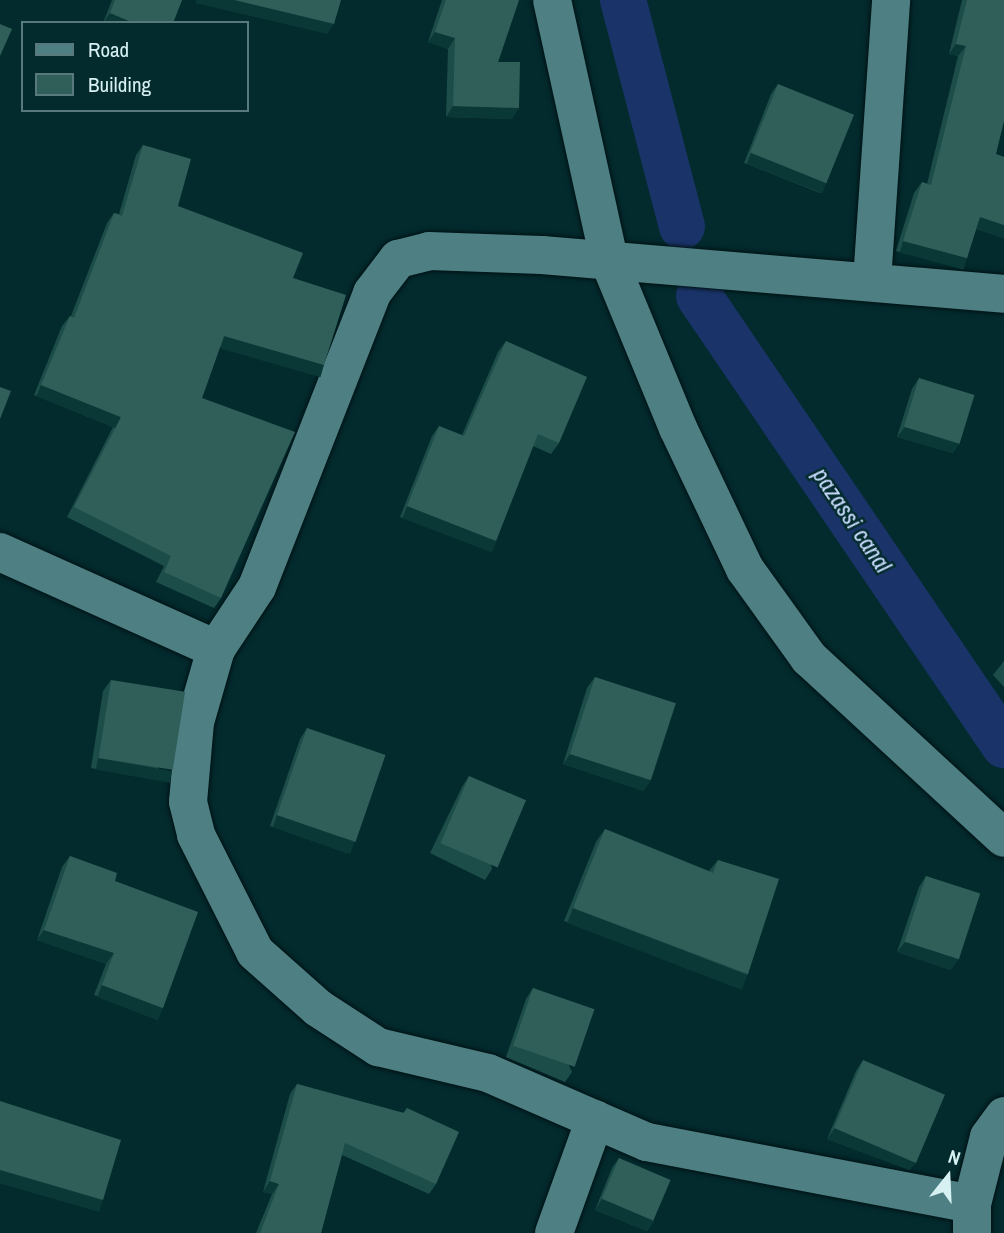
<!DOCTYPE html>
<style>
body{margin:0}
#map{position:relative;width:1004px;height:1233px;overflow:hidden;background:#032b2e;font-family:"Archivo Narrow",sans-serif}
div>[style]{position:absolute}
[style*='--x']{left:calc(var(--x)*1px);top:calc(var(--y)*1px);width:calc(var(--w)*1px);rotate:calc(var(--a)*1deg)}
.canal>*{height:46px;margin:-23px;padding:0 23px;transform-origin:23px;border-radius:23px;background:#1a346a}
.roads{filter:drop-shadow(0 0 2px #001214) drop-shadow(0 0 2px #001214)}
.minor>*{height:38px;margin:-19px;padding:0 19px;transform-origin:19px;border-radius:19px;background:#4d7f83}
.wall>*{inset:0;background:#1c4d48}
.shaded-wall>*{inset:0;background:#0a3836;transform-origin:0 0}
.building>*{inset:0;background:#305f5a;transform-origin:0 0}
span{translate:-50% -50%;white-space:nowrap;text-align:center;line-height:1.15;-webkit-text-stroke:5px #032b2e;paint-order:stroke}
.water-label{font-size:24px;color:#c8dbfd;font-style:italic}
.legend{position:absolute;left:21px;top:21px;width:228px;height:91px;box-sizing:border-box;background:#032b2e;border:2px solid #587a7d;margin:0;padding:9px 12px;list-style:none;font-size:21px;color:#d7f1f3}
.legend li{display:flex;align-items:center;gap:14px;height:35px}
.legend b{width:35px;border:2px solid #587a7d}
.north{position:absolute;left:913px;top:1142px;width:70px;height:70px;-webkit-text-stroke:5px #032b2e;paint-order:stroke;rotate:18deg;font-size:19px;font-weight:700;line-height:28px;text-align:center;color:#d7f1f3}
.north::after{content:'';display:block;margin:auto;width:24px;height:32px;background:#d7f1f3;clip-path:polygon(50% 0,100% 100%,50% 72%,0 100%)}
</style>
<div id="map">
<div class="canal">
<i style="--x:623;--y:0;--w:234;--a:75.4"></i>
<i style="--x:699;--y:296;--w:543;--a:55.81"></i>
</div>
<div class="roads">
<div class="minor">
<i style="--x:552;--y:0;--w:269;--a:77.6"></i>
<i style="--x:610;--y:263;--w:178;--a:67.6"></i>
<i style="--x:678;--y:428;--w:156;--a:64.6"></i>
<i style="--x:745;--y:569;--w:110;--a:54.3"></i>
<i style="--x:809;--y:658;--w:265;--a:42.7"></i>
<i style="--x:872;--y:281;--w:282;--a:-86.1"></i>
<i style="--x:0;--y:552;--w:237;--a:24.2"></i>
<i style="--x:216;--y:649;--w:76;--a:106"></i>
<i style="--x:195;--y:722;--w:80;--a:95"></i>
<i style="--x:188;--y:802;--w:34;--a:76"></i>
<i style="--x:196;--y:835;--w:131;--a:63.2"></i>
<i style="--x:255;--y:952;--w:84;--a:41.6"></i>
<i style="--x:318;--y:1008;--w:72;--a:33"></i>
<i style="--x:378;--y:1047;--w:113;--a:13.3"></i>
<i style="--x:488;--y:1073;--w:173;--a:23.5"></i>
<i style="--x:647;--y:1142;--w:331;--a:10.8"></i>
<i style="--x:972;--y:1204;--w:29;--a:90"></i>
<i style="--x:216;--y:649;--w:74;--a:-56.5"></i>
<i style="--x:257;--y:587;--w:316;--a:-68.6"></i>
<i style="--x:372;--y:293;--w:43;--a:-52.6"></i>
<i style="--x:398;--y:259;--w:32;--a:-14"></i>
<i style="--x:429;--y:251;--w:113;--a:2"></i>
<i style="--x:542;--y:255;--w:464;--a:4.8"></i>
<i style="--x:972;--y:1204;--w:69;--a:-75.8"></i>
<i style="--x:989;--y:1137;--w:26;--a:-54"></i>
<i style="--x:554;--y:1233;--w:121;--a:-70.2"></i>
</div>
</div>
<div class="wall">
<i style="clip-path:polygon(112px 0,182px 0,173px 23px,103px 23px)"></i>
<i style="clip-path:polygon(442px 0,519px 0,498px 62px,512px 119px,446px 117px,448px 49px,428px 42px)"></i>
<i style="clip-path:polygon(962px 0,1004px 0,996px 154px,1004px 157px,1004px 238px,976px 229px,967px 258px,960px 268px,896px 251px,914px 193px,922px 182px,927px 184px,958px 56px,949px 54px)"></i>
<i style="clip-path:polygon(778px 84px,827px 182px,820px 193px,744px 163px,771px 94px)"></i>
<i style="clip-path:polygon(143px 145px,178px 206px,293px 278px,324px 365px,316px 375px,220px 347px,202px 398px,221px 598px,214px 608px,156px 582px,164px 566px,67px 517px,113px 427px,34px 395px,62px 326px,70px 316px,71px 316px,107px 223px,114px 213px,119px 214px,136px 155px)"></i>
<i style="clip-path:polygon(506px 341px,559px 443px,551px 454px,533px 446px,496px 541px,489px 551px,400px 517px,432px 436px,439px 426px,462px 435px,498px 352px)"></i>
<i style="clip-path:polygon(919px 378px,960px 442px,953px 453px,897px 437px,912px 389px)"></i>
<i style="clip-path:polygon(1004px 661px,1004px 687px,993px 675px)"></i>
<i style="clip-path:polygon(595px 677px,644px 791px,563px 764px,587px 688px)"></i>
<i style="clip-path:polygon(111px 680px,165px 781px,91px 768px,103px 691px)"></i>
<i style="clip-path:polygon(307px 728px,347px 853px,270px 826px,300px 739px)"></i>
<i style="clip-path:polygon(469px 776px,492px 869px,485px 880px,430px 853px,462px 787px)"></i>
<i style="clip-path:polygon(605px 829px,709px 871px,718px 860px,748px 974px,739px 987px,564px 921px,596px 842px)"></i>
<i style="clip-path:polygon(70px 856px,115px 881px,163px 1008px,155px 1018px,94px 995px,106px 964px,37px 940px,62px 867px)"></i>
<i style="clip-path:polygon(926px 876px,951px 970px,897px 952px,919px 887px)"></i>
<i style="clip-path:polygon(533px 988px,572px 1072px,565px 1082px,506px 1057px,526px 999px)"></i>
<i style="clip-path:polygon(863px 1060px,910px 1170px,827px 1139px,856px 1071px)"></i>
<i style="clip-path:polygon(297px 1084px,403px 1113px,407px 1108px,436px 1184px,429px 1194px,342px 1155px,321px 1233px,256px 1233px,272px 1194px,263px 1192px,290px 1094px)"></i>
<i style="clip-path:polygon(619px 1158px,654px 1221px,647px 1231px,595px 1210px,612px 1168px)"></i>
</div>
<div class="shaded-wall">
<i style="clip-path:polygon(197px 0,234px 0,334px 24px,327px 34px,195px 3px)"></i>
<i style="clip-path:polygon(110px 13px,134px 23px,103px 23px)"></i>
<i style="clip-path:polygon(435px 32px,455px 38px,448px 49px,428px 42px)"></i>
<i style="clip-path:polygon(956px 44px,966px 46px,958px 56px,949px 54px)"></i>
<i style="clip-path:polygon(453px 106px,519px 108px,512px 119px,446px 117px)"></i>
<i style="left:751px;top:153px;width:81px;height:12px;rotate:21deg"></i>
<i style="clip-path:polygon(980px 217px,1004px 225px,1004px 238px,973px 228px)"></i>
<i style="left:903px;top:241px;width:66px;height:12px;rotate:15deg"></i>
<i style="left:224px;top:336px;width:104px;height:13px;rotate:16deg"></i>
<i style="left:41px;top:385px;width:86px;height:12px;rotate:22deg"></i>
<i style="clip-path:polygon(905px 427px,960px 442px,953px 453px,897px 437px)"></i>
<i style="left:407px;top:506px;width:96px;height:13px;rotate:21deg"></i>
<i style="clip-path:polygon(570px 754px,651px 780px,644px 791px,563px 764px)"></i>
<i style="left:98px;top:758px;width:75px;height:12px;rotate:10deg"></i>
<i style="left:277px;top:815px;width:82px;height:13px;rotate:19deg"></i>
<i style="left:573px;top:908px;width:187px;height:16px;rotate:21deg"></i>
<i style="clip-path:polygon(44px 930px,114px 953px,106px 964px,37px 940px)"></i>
<i style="clip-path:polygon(905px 942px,959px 959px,951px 970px,897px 952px)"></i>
<i style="left:102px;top:985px;width:65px;height:13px;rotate:21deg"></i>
<i style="clip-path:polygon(835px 1128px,918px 1160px,910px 1170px,827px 1139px)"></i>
<i style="left:0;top:1170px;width:107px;height:13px;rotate:16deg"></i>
<i style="clip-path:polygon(270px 1181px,279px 1184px,272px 1194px,263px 1192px)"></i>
<i style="clip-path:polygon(602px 1199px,654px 1221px,647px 1231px,595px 1210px)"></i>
</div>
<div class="building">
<i style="clip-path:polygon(115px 0,182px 0,173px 23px,134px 23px,110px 13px)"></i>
<i style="clip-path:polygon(234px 0,341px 0,334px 24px)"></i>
<i style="clip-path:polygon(446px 0,519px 0,498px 62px,520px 62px,519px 108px,453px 106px,455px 38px,435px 32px)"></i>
<i style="clip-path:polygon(967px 0,1004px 0,1004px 121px,996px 154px,1004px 157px,1004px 225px,980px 217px,967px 258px,903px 241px,922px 182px,931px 185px,966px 46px,956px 44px)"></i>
<i style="clip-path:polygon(0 24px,12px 29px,0 56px)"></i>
<i style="left:778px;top:84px;width:82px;height:74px;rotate:22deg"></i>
<i style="clip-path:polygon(143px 145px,191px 159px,178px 206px,303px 253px,293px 278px,346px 295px,324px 365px,224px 336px,202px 398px,295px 432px,221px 598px,164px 572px,171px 556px,74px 507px,121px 417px,41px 385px,70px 316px,74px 318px,114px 213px,122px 216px)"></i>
<i style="clip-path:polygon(506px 341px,587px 377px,559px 443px,538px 434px,496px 541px,407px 506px,439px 426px,464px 436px)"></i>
<i style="left:919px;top:378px;width:58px;height:51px;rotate:17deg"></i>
<i style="clip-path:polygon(0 387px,11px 391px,0 419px)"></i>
<i style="left:595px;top:677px;width:85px;height:81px;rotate:18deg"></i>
<i style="left:111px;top:680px;width:75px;height:79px;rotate:9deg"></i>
<i style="left:307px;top:728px;width:83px;height:92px;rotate:19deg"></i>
<i style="left:469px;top:776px;width:62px;height:73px;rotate:23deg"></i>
<i style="clip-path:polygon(605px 829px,713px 873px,718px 860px,779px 879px,748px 974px,573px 908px)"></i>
<i style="clip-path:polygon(70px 856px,117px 873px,115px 881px,198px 912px,163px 1008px,102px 985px,114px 953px,44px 930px)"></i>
<i style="left:926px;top:876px;width:57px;height:69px;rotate:18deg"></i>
<i style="left:533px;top:988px;width:65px;height:61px;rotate:19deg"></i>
<i style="left:863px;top:1060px;width:89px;height:74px;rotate:23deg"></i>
<i style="clip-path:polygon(297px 1084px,404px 1113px,407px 1108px,459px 1132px,436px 1184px,345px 1143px,321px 1233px,260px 1233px,279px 1184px,270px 1181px)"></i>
<i style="clip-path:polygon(0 1101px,121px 1140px,103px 1200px,0 1170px)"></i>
<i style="left:619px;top:1158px;width:56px;height:44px;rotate:23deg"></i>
</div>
<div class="water-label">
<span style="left:852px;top:520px;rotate:56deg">pazassi canal</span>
</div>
<ul class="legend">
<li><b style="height:9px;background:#4d7f83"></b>Road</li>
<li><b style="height:19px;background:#305f5a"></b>Building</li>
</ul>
<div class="north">N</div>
</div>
